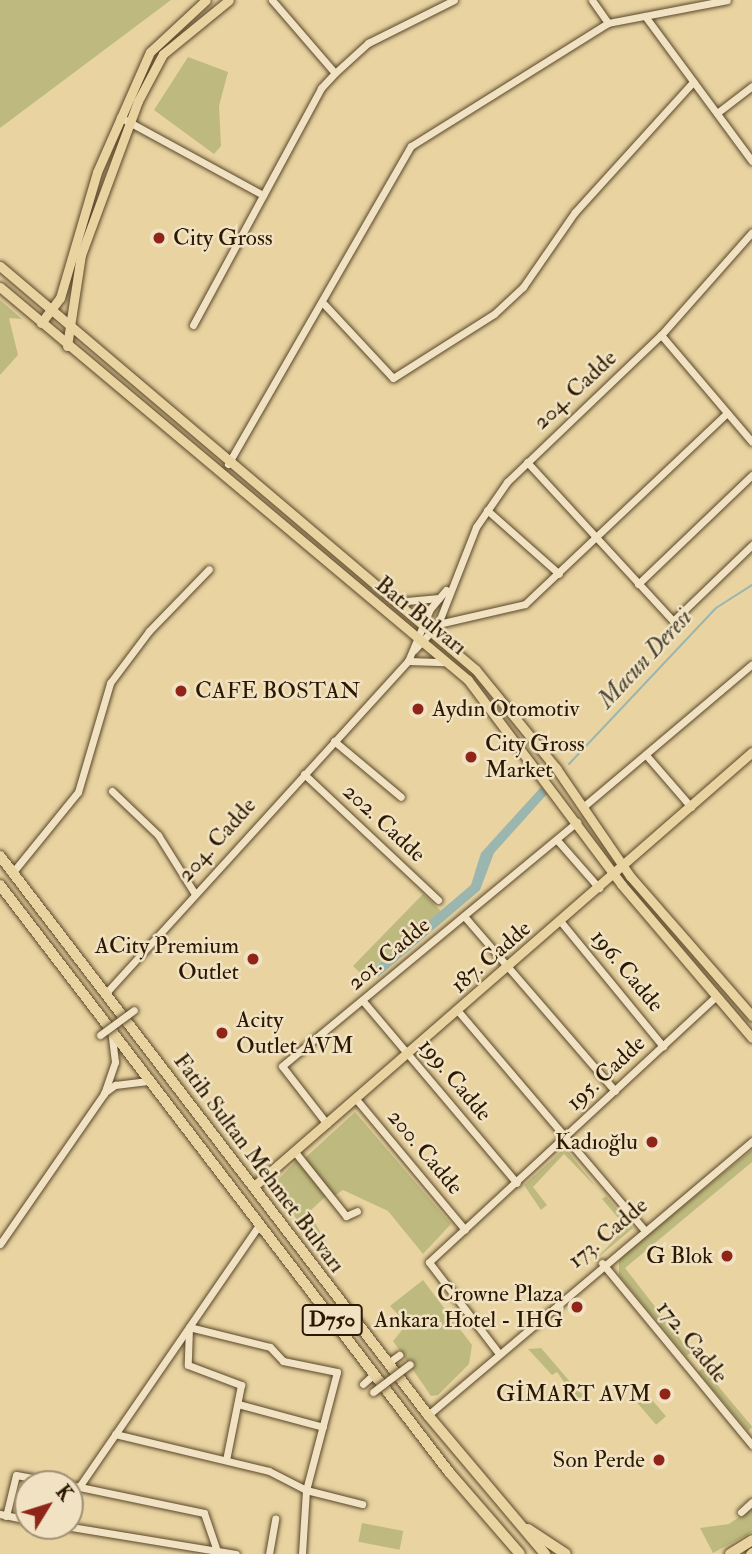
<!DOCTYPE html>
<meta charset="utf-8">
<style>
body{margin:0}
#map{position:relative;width:752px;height:1554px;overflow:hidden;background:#e8d3a1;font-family:"IM FELL Double Pica",serif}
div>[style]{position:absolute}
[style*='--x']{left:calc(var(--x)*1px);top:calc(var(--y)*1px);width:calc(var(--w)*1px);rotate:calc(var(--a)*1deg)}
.green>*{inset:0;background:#beba7f;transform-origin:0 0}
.water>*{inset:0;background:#9bb6af}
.stream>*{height:2px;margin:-1px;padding:0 1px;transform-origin:1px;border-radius:1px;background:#9bb6af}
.roads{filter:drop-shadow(0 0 2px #5a4729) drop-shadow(0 0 2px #5a4729)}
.minor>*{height:7px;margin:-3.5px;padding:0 3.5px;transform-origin:3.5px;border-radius:3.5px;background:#f0e2c2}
.major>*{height:9px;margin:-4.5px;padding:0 4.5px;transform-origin:4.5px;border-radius:4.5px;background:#e8d3a1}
.highway>*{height:10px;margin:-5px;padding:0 5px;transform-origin:5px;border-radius:5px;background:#e8d3a1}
.bridges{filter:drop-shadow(0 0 2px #5a4729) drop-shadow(0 0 2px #5a4729)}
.minor-bridge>*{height:7px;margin:-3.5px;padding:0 3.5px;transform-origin:3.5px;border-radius:3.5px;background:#f0e2c2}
.dots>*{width:19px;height:19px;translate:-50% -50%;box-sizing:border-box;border:4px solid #f0e2c2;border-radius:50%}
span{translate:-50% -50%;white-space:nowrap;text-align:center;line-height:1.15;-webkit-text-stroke:5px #f0e2c2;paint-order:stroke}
.shield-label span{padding:2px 5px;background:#f0e2c2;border:2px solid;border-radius:5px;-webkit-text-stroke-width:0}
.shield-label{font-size:21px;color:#2b1801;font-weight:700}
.poi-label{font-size:23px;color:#2b1801}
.left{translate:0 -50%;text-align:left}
.right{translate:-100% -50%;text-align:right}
.street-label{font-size:23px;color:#2b1801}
.water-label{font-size:24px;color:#4d4735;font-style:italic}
.north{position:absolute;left:14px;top:1470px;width:70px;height:70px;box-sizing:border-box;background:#f0e2c2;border:2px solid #a19175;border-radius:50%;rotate:52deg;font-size:19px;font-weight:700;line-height:28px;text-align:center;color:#2b1801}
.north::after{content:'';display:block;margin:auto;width:24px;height:32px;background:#8f2418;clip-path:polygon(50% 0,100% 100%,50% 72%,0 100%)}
</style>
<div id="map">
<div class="green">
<i style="clip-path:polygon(0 0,171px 0,0 128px)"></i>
<i style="clip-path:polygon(188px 57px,228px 72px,219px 106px,221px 146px,214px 154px,154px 110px)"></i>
<i style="clip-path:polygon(0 300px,22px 319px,9px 318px,18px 355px,0 375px)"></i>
<i style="clip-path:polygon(423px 894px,441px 911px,363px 976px,353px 966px)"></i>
<i style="clip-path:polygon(355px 1112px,451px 1224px,423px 1254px,388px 1211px,343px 1190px,334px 1196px,305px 1158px)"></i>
<i style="clip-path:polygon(565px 1148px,596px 1187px,564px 1154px,533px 1187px,547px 1205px,541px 1210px,524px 1185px)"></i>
<i style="clip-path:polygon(752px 1150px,752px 1162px,625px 1268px,691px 1353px,686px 1356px,619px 1275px,619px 1258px)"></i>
<i style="clip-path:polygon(296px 1161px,326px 1196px,309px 1212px,331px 1251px,324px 1256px,272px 1186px)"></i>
<i style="clip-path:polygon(606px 1196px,633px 1228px,595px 1260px,626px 1227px,602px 1199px)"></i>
<i style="clip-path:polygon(423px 1280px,472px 1345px,469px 1364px,438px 1395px,431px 1396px,393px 1341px,407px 1324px,390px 1306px)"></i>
<i style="clip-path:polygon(541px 1348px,579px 1392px,585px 1394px,577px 1400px,557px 1372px,552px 1375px,528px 1349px)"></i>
<i style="left:703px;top:1368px;width:77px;height:6px;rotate:50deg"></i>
<i style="left:645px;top:1392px;width:32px;height:13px;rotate:49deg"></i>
<i style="clip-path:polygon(752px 1508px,752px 1532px,713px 1553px,700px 1528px,729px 1524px)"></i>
<i style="left:362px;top:1523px;width:42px;height:19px;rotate:11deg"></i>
</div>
<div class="water">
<i style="clip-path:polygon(541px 787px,547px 794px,494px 853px,480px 890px,378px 977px,371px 970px,471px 885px,481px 853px)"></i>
</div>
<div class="stream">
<i style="--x:569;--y:764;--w:214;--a:-46.7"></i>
<i style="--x:716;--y:608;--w:43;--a:-32.6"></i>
</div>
<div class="roads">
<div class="minor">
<i style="--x:272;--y:0;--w:96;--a:49.2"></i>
<i style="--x:335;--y:73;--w:45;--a:-42.3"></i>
<i style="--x:368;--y:43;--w:96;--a:-26.6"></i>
<i style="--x:592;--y:0;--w:28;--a:55"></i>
<i style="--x:645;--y:16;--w:180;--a:53.6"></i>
<i style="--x:717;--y:113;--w:44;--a:-37.6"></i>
<i style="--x:120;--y:117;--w:163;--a:28.6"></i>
<i style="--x:324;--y:304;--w:101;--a:47"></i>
<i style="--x:393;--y:378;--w:120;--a:-32.4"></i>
<i style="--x:494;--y:314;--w:40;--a:-43"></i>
<i style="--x:523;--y:287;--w:91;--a:-55.3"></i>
<i style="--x:575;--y:212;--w:176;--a:-47.8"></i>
<i style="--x:193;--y:325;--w:269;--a:-61.6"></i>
<i style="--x:321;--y:88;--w:21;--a:-47"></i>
<i style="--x:661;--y:335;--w:140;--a:49.6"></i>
<i style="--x:527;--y:462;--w:216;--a:47.4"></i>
<i style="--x:673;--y:621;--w:110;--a:-43.9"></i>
<i style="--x:228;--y:464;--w:367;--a:-60.1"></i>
<i style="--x:411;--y:146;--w:232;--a:-32"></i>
<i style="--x:608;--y:23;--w:121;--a:-10.9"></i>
<i style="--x:487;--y:510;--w:96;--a:41.6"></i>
<i style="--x:638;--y:584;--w:158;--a:-43.7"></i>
<i style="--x:396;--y:602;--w:43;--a:-5.3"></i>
<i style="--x:438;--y:624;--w:89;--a:-12.9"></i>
<i style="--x:525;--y:604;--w:278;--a:-43.4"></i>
<i style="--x:414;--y:650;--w:35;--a:-47"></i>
<i style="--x:438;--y:624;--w:104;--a:-68.6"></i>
<i style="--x:476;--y:527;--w:55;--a:-55.4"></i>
<i style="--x:507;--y:482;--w:213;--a:-43.7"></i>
<i style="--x:661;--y:335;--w:137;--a:-48.5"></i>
<i style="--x:408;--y:661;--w:37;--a:2"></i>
<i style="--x:334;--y:741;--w:87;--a:39.9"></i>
<i style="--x:646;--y:755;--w:69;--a:49.1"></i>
<i style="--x:304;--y:774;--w:184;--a:43.2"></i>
<i style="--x:112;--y:791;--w:64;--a:43.7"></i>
<i style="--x:158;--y:835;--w:70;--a:57.9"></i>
<i style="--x:583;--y:807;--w:221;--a:-40.2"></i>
<i style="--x:557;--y:840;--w:64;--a:48.8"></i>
<i style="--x:13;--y:872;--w:103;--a:-50.9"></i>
<i style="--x:78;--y:792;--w:114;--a:-73.6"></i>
<i style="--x:110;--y:683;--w:65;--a:-53.1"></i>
<i style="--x:149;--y:631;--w:86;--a:-45.9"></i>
<i style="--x:464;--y:916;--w:231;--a:49.2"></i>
<i style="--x:561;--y:922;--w:161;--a:50.6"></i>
<i style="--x:105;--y:994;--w:450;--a:-47.7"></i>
<i style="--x:408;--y:661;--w:56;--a:-67.1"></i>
<i style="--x:430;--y:609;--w:25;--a:-50"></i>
<i style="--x:363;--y:1001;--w:238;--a:49.8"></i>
<i style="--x:458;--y:1011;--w:285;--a:49.6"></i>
<i style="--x:104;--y:1093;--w:14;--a:-36"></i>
<i style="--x:115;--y:1085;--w:35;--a:-7"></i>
<i style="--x:356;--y:1099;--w:170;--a:50.2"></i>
<i style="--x:327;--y:1124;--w:73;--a:-127.8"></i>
<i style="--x:282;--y:1066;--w:383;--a:-39.6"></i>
<i style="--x:295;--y:1152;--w:82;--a:51.4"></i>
<i style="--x:346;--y:1216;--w:12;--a:-24"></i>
<i style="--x:0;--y:1244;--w:183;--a:-55.3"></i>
<i style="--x:104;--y:1094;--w:34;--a:-71"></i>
<i style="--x:115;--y:1062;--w:32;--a:-97"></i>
<i style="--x:602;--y:1263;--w:236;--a:50.5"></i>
<i style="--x:189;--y:1327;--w:83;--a:13.9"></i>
<i style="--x:270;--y:1347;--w:19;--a:47"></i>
<i style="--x:283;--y:1361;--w:55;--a:11.5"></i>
<i style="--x:337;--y:1372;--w:122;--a:104.7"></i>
<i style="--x:306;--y:1490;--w:64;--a:93.6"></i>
<i style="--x:189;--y:1328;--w:37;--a:92"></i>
<i style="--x:188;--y:1365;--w:57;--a:20.7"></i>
<i style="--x:241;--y:1385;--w:76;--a:101.3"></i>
<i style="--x:497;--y:1351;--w:112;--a:-127.4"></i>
<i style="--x:429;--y:1262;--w:391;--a:-42.8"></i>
<i style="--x:388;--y:1363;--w:14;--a:-36"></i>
<i style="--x:363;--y:1384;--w:15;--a:-42"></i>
<i style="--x:238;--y:1404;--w:88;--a:15.1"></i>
<i style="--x:428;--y:1415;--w:424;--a:-40.2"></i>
<i style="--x:115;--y:1434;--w:158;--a:13.5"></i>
<i style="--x:269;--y:1471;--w:42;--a:27.2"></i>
<i style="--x:306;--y:1490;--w:58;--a:14"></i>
<i style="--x:70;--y:1485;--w:137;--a:11.8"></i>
<i style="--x:204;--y:1513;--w:40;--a:71.1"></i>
<i style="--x:79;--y:1487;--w:319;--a:-55.5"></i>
<i style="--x:741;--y:1512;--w:15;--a:-42"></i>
<i style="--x:0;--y:1514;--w:29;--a:12"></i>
<i style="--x:6;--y:1516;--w:42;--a:-76.3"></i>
<i style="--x:16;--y:1475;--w:50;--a:10.4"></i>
<i style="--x:65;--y:1526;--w:173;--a:9.3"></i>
<i style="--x:269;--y:1554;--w:36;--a:-80"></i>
</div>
<div class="major">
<i style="--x:0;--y:266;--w:624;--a:40.32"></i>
<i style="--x:476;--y:670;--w:127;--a:50.8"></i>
<i style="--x:556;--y:768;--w:131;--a:55.6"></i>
<i style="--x:630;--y:876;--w:186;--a:48.9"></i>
<i style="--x:0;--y:287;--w:611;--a:40.02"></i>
<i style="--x:468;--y:680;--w:255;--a:53.1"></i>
<i style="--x:621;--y:884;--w:202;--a:49.6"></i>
<i style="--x:41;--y:323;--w:31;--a:-53"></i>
<i style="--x:60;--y:298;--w:131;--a:-73.6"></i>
<i style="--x:97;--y:172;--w:131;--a:-66.2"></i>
<i style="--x:150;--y:52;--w:76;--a:-42.9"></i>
<i style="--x:67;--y:346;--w:92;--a:-81.3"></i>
<i style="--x:81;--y:255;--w:164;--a:-69.7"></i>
<i style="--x:138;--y:101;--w:53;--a:-62"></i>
<i style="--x:163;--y:54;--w:85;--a:-39.3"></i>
<i style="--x:253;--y:1187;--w:662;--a:-41.08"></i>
<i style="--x:750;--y:1554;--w:3;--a:-45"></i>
</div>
<div class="highway">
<i style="--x:0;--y:856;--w:704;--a:52.56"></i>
<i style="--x:428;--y:1415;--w:182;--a:49.9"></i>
<i style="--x:0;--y:885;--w:739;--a:52.59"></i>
<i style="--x:449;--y:1472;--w:108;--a:49.1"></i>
<i style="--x:528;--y:1529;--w:45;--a:33.3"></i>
<i style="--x:730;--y:1554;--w:26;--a:-32"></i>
</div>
</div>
<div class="bridges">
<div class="minor-bridge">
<i style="--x:100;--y:1035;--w:42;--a:-36.3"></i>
<i style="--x:373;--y:1392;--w:46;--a:-37.1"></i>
</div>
</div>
<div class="dots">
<i style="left:159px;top:238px;background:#8f2418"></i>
<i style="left:181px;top:691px;background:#8f2418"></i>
<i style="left:418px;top:709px;background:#8f2418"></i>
<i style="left:471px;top:757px;background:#8f2418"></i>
<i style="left:253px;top:959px;background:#8f2418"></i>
<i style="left:222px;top:1033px;background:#8f2418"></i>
<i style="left:652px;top:1142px;background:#8f2418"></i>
<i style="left:727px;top:1256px;background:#8f2418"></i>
<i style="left:577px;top:1307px;background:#8f2418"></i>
<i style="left:665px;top:1394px;background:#8f2418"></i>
<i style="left:659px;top:1460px;background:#8f2418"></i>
</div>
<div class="shield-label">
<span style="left:332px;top:1320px">D750</span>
</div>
<div class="poi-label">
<span class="left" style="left:173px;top:238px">City Gross</span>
<span class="left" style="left:195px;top:691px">CAFE BOSTAN</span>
<span class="left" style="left:432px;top:709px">Aydın Otomotiv</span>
<span class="left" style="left:485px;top:757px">City Gross<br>Market</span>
<span class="right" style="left:239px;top:959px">ACity Premium<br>Outlet</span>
<span class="left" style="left:236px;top:1033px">Acity<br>Outlet AVM</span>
<span class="right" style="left:638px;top:1142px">Kadıoğlu</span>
<span class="right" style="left:713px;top:1256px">G Blok</span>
<span class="right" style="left:563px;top:1307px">Crowne Plaza<br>Ankara Hotel - IHG</span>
<span class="right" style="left:651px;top:1394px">GİMART AVM</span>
<span class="right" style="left:645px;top:1460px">Son Perde</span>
</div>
<div class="street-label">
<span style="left:575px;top:390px;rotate:-43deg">204. Cadde</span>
<span style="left:421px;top:616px;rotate:39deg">Batı Bulvarı</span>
<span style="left:384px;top:823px;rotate:43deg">202. Cadde</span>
<span style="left:217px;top:840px;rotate:-48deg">204. Cadde</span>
<span style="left:389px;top:954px;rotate:-40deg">201. Cadde</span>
<span style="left:491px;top:957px;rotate:-41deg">187. Cadde</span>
<span style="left:627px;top:971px;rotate:50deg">196. Cadde</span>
<span style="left:606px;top:1073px;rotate:-43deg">195. Cadde</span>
<span style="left:455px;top:1080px;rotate:50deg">199. Cadde</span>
<span style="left:425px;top:1152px;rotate:50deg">200. Cadde</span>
<span style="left:259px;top:1163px;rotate:53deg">Fatih Sultan Mehmet Bulvarı</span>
<span style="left:608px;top:1233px;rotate:-40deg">173. Cadde</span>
<span style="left:692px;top:1342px;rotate:51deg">172. Cadde</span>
</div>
<div class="water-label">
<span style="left:645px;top:659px;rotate:-47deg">Macun Deresi</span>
</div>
<div class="north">K</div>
</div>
